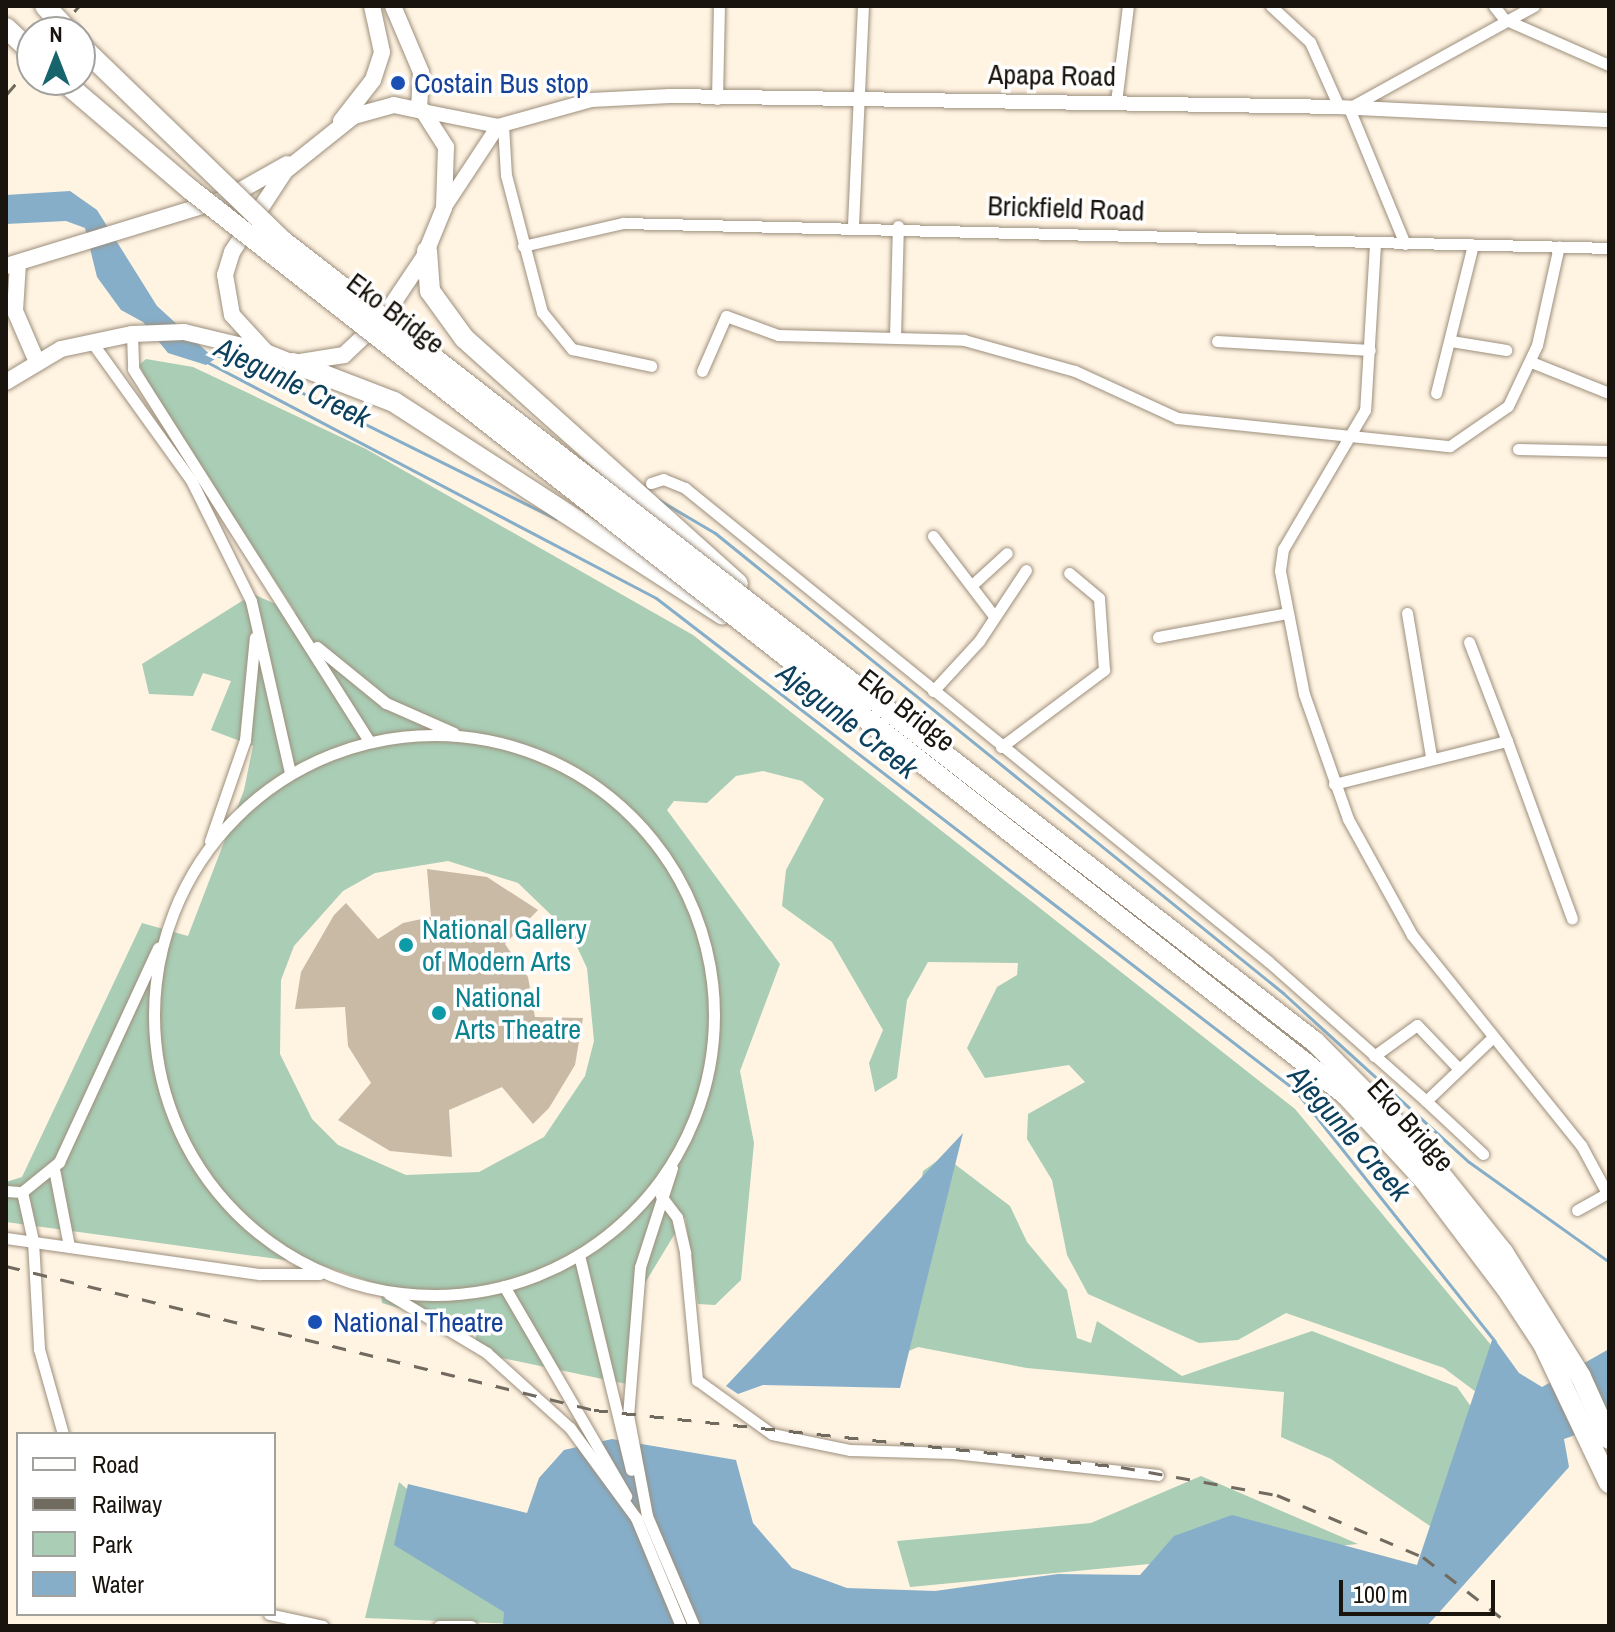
<!DOCTYPE html>
<style>
body{margin:0}
#map{position:relative;width:1615px;height:1632px;overflow:hidden;background:#fff3e2;font-family:"Archivo Narrow",sans-serif}
div>[style]{position:absolute}
[style*='--x']{left:calc(var(--x)*1px);top:calc(var(--y)*1px);width:calc(var(--w)*1px);rotate:calc(var(--a)*1deg)}
.green>*{inset:0;background:#a9cdb5}
.water>*{inset:0;background:#86aec9}
.stream>*{height:3px;margin:-1.5px;padding:0 1.5px;transform-origin:1.5px;border-radius:1.5px;background:#86aec9}
.building>*{inset:0;background:#c9baa6}
.roads{filter:drop-shadow(0 0 2px #9d8f7c) drop-shadow(0 0 2px #9d8f7c)}
.minor>*{height:11px;margin:-5.5px;padding:0 5.5px;transform-origin:5.5px;border-radius:5.5px;background:#fff}
.minor>.ring{margin:-5.5px;padding:0;box-sizing:content-box;background:none;border:11px solid #fff;border-radius:50%}
.tertiary>*{height:14px;margin:-7px;padding:0 7px;transform-origin:7px;border-radius:7px;background:#fff}
.primary>*{height:16px;margin:-8px;padding:0 8px;transform-origin:8px;border-radius:8px;background:#fff}
.motorway>*{height:20px;margin:-10px;padding:0 10px;transform-origin:10px;border-radius:10px;background:#fff}
.rail>*{height:3px;margin-top:-1.5px;transform-origin:0;background:repeating-linear-gradient(90deg,#716a5f 0 14px,transparent 0 28px)}
.bridges{filter:drop-shadow(0 0 2px #9d8f7c) drop-shadow(0 0 2px #9d8f7c)}
.motorway-bridge>*{height:20px;margin:-10px;padding:0 10px;transform-origin:10px;border-radius:10px;background:#fff}
.dots>*{width:22px;height:22px;translate:-50% -50%;box-sizing:border-box;border:4px solid #fff;border-radius:50%}
span{translate:-50% -50%;white-space:nowrap;text-align:center;line-height:1.15;-webkit-text-stroke:7px #fff;paint-order:stroke}
.street-label{font-size:28px;color:#19140d}
.transit-label{font-size:28px;color:#164399}
.left{translate:0 -50%;text-align:left}
.culture-label{font-size:28px;color:#0d838f}
.water-label{font-size:30px;color:#0d405c;font-style:italic}
.frame{position:absolute;inset:0;border:8px solid #19140d;pointer-events:none}
.legend{position:absolute;left:16px;top:1432px;width:260px;height:184px;box-sizing:border-box;background:#fff;border:2px solid #a3a19e;margin:0;padding:10px 14px;list-style:none;font-size:24px;color:#19140d}
.legend li{display:flex;align-items:center;gap:16px;height:40px}
.legend b{width:40px;border:2px solid #a3a19e}
.north{position:absolute;left:16px;top:16px;width:80px;height:80px;box-sizing:border-box;background:#fff;border:2px solid #a3a19e;border-radius:50%;rotate:0deg;font-size:22px;font-weight:700;line-height:32px;text-align:center;color:#19140d}
.north::after{content:'';display:block;margin:auto;width:28px;height:36px;background:#17646d;clip-path:polygon(50% 0,100% 100%,50% 72%,0 100%)}
.scale{position:absolute;left:1339px;top:1580px;width:156px;height:36px;box-sizing:border-box;border:4px solid #19140d;border-top:0;padding-left:10px;font-size:24px;line-height:28px;white-space:nowrap;color:#19140d;-webkit-text-stroke:6px #fff;paint-order:stroke}
</style>
<div id="map">
<div class="green">
<i style="clip-path:polygon(evenodd,146px 359px,193px 367px,366px 449px,693px 635px,1295px 1109px,1491px 1345px,1484px 1398px,1444px 1368px,1286px 1313px,1238px 1340px,1199px 1343px,1088px 1294px,1067px 1255px,1052px 1180px,1027px 1139px,1028px 1114px,1085px 1082px,1069px 1065px,985px 1078px,967px 1048px,997px 987px,1017px 975px,1018px 963px,928px 962px,907px 1000px,897px 1078px,875px 1092px,869px 1063px,883px 1030px,832px 942px,782px 906px,786px 870px,824px 799px,802px 781px,763px 771px,736px 776px,707px 803px,674px 801px,667px 810px,780px 964px,740px 1071px,754px 1143px,741px 1280px,715px 1305px,698px 1304px,685px 1217px,645px 1283px,636px 1386px,473px 1352px,477px 1331px,382px 1303px,380px 1285px,321px 1265px,6px 1222px,6px 1182px,22px 1177px,142px 923px,188px 936px,244px 790px,253px 746px,211px 730px,231px 681px,203px 673px,193px 696px,149px 694px,142px 664px,253px 594px,296px 613px,163px 409px,139px 365px,146px 359px,448px 861px,518px 883px,571px 934px,587px 968px,594px 1041px,585px 1076px,544px 1137px,479px 1172px,406px 1175px,338px 1145px,312px 1119px,280px 1054px,281px 980px,294px 946px,343px 891px,375px 873px,448px 861px)"></i>
<i style="clip-path:polygon(944px 1156px,1010px 1206px,1027px 1242px,1067px 1290px,1077px 1338px,1091px 1343px,1097px 1321px,1182px 1376px,1312px 1331px,1457px 1387px,1472px 1408px,1436px 1530px,1331px 1459px,1281px 1437px,1284px 1392px,1027px 1368px,918px 1347px,892px 1358px,923px 1171px)"></i>
<i style="clip-path:polygon(1201px 1476px,1358px 1544px,910px 1587px,897px 1541px,1091px 1523px)"></i>
<i style="clip-path:polygon(399px 1482px,563px 1626px,365px 1618px)"></i>
</div>
<div class="water">
<i style="clip-path:polygon(70px 191px,97px 210px,157px 306px,215px 359px,206px 365px,168px 353px,143px 322px,121px 310px,97px 277px,85px 228px,66px 221px,6px 224px,6px 195px)"></i>
<i style="clip-path:polygon(963px 1133px,900px 1388px,763px 1385px,738px 1394px,726px 1386px)"></i>
<i style="clip-path:polygon(1493px 1337px,1519px 1373px,1542px 1387px,1609px 1349px,1609px 1423px,1564px 1439px,1569px 1467px,1427px 1626px,503px 1626px,504px 1612px,394px 1545px,408px 1484px,527px 1513px,539px 1478px,564px 1450px,612px 1439px,736px 1460px,753px 1523px,792px 1568px,847px 1588px,935px 1591px,1058px 1574px,1140px 1575px,1174px 1536px,1232px 1515px,1417px 1565px)"></i>
</div>
<div class="stream">
<i style="--x:210;--y:354;--w:27;--a:13"></i>
<i style="--x:236;--y:360;--w:357;--a:26.4"></i>
<i style="--x:205;--y:361;--w:509;--a:27.72"></i>
<i style="--x:656;--y:598;--w:806;--a:37.59"></i>
<i style="--x:1295;--y:1090;--w:321;--a:51.5"></i>
<i style="--x:659;--y:500;--w:65;--a:30.5"></i>
<i style="--x:715;--y:533;--w:731;--a:39"></i>
<i style="--x:1283;--y:993;--w:251;--a:42.3"></i>
<i style="--x:1469;--y:1162;--w:172;--a:35.5"></i>
</div>
<div class="building">
<i style="clip-path:polygon(427px 869px,487px 877px,538px 910px,505px 944px,528px 977px,535px 1017px,583px 1018px,575px 1065px,549px 1108px,533px 1124px,502px 1087px,449px 1110px,452px 1157px,390px 1151px,338px 1120px,371px 1083px,348px 1046px,345px 1007px,295px 1009px,301px 972px,334px 915px,346px 903px,378px 939px,403px 923px,431px 917px)"></i>
</div>
<div class="roads">
<div class="minor">
<i style="--x:1271;--y:6;--w:53;--a:42.7"></i>
<i style="--x:1310;--y:42;--w:71;--a:66"></i>
<i style="--x:1494;--y:6;--w:16;--a:52"></i>
<i style="--x:1504;--y:19;--w:115;--a:23.7"></i>
<i style="--x:717;--y:99;--w:93;--a:-88.8"></i>
<i style="--x:1116;--y:102;--w:97;--a:-82.9"></i>
<i style="--x:503;--y:125;--w:50;--a:86.6"></i>
<i style="--x:506;--y:175;--w:142;--a:75.3"></i>
<i style="--x:542;--y:312;--w:48;--a:51"></i>
<i style="--x:572;--y:349;--w:81;--a:12.1"></i>
<i style="--x:853;--y:225;--w:219;--a:-87.4"></i>
<i style="--x:1375;--y:244;--w:166;--a:93.4"></i>
<i style="--x:1365;--y:410;--w:161;--a:120.5"></i>
<i style="--x:1283;--y:549;--w:22;--a:98"></i>
<i style="--x:1280;--y:571;--w:125;--a:79"></i>
<i style="--x:1304;--y:694;--w:133;--a:70.6"></i>
<i style="--x:1348;--y:819;--w:132;--a:61.1"></i>
<i style="--x:1412;--y:935;--w:270;--a:51.2"></i>
<i style="--x:1581;--y:1145;--w:55;--a:61.6"></i>
<i style="--x:1405;--y:244;--w:147;--a:-112.4"></i>
<i style="--x:1349;--y:108;--w:211;--a:-28.9"></i>
<i style="--x:523;--y:246;--w:103;--a:-13"></i>
<i style="--x:623;--y:223;--w:986;--a:1.45"></i>
<i style="--x:132;--y:334;--w:35;--a:88"></i>
<i style="--x:133;--y:369;--w:441;--a:57.6"></i>
<i style="--x:895;--y:337;--w:111;--a:-88.5"></i>
<i style="--x:91;--y:341;--w:171;--a:54.3"></i>
<i style="--x:191;--y:480;--w:135;--a:63.6"></i>
<i style="--x:251;--y:601;--w:175;--a:77.2"></i>
<i style="--x:1217;--y:341;--w:153;--a:3.4"></i>
<i style="--x:1451;--y:341;--w:56;--a:9.3"></i>
<i style="--x:1531;--y:362;--w:84;--a:21.7"></i>
<i style="--x:702;--y:371;--w:60;--a:-66.4"></i>
<i style="--x:726;--y:316;--w:55;--a:20.1"></i>
<i style="--x:778;--y:335;--w:186;--a:1.5"></i>
<i style="--x:964;--y:340;--w:115;--a:15.6"></i>
<i style="--x:1075;--y:371;--w:112;--a:24.7"></i>
<i style="--x:1177;--y:418;--w:274;--a:5.9"></i>
<i style="--x:1450;--y:446;--w:70;--a:-34.6"></i>
<i style="--x:1508;--y:406;--w:68;--a:-64.6"></i>
<i style="--x:1537;--y:345;--w:101;--a:-77.5"></i>
<i style="--x:1436;--y:393;--w:153;--a:-76"></i>
<i style="--x:1518;--y:449;--w:91;--a:1.3"></i>
<i style="--x:651;--y:483;--w:13;--a:-18"></i>
<i style="--x:663;--y:479;--w:24;--a:22"></i>
<i style="--x:685;--y:488;--w:752;--a:39.06"></i>
<i style="--x:1269;--y:962;--w:210;--a:41.5"></i>
<i style="--x:1426;--y:1101;--w:91;--a:-43.7"></i>
<i style="--x:933;--y:536;--w:101;--a:52.7"></i>
<i style="--x:972;--y:585;--w:47;--a:-42.4"></i>
<i style="--x:1407;--y:613;--w:146;--a:80.5"></i>
<i style="--x:1158;--y:637;--w:131;--a:-10.5"></i>
<i style="--x:1469;--y:642;--w:106;--a:69"></i>
<i style="--x:317;--y:647;--w:89;--a:39.1"></i>
<i style="--x:386;--y:703;--w:74;--a:23.8"></i>
<i style="--x:933;--y:691;--w:68;--a:-47.4"></i>
<i style="--x:979;--y:641;--w:85;--a:-56.5"></i>
<i class="ring" style="left:154px;top:735px;width:549px;height:549px"></i>
<i style="--x:1001;--y:747;--w:129;--a:-36.8"></i>
<i style="--x:1104;--y:670;--w:72;--a:-94"></i>
<i style="--x:1099;--y:598;--w:39;--a:-140"></i>
<i style="--x:1334;--y:784;--w:178;--a:-14"></i>
<i style="--x:1507;--y:741;--w:189;--a:69.9"></i>
<i style="--x:210;--y:841;--w:107;--a:-70.9"></i>
<i style="--x:245;--y:740;--w:103;--a:-84.5"></i>
<i style="--x:1374;--y:1056;--w:53;--a:-35.8"></i>
<i style="--x:1417;--y:1025;--w:61;--a:46.3"></i>
<i style="--x:1426;--y:1101;--w:78;--a:42.9"></i>
<i style="--x:672;--y:1168;--w:104;--a:107.9"></i>
<i style="--x:640;--y:1267;--w:148;--a:94.6"></i>
<i style="--x:628;--y:1415;--w:103;--a:79.3"></i>
<i style="--x:647;--y:1516;--w:120;--a:66.9"></i>
<i style="--x:54;--y:1169;--w:78;--a:79"></i>
<i style="--x:6;--y:1191;--w:16;--a:4"></i>
<i style="--x:22;--y:1192;--w:48;--a:-39"></i>
<i style="--x:59;--y:1162;--w:236;--a:-65.2"></i>
<i style="--x:22;--y:1192;--w:50;--a:77.3"></i>
<i style="--x:33;--y:1241;--w:108;--a:86.8"></i>
<i style="--x:39;--y:1349;--w:88;--a:74.2"></i>
<i style="--x:661;--y:1196;--w:26;--a:53"></i>
<i style="--x:677;--y:1217;--w:37;--a:77"></i>
<i style="--x:685;--y:1253;--w:128;--a:84.6"></i>
<i style="--x:697;--y:1380;--w:92;--a:35.8"></i>
<i style="--x:772;--y:1434;--w:80;--a:11.6"></i>
<i style="--x:850;--y:1450;--w:103;--a:1.7"></i>
<i style="--x:953;--y:1453;--w:206;--a:6.1"></i>
<i style="--x:1577;--y:1210;--w:37;--a:-29"></i>
<i style="--x:6;--y:1238;--w:257;--a:8.1"></i>
<i style="--x:260;--y:1274;--w:59;--a:0"></i>
<i style="--x:579;--y:1255;--w:221;--a:76.4"></i>
<i style="--x:504;--y:1286;--w:243;--a:59.8"></i>
<i style="--x:389;--y:1294;--w:114;--a:31"></i>
<i style="--x:487;--y:1353;--w:112;--a:42.1"></i>
<i style="--x:570;--y:1428;--w:112;--a:53.7"></i>
<i style="--x:636;--y:1518;--w:117;--a:67.4"></i>
<i style="--x:269;--y:1614;--w:55;--a:12.5"></i>
<i style="--x:439;--y:1626;--w:32;--a:0"></i>
</div>
<div class="tertiary">
<i style="--x:423;--y:111;--w:76;--a:11.3"></i>
<i style="--x:498;--y:126;--w:97;--a:-15.6"></i>
<i style="--x:591;--y:100;--w:79;--a:-2.9"></i>
<i style="--x:670;--y:96;--w:669;--a:0.94"></i>
<i style="--x:1339;--y:107;--w:270;--a:2.8"></i>
<i style="--x:444;--y:208;--w:98;--a:-56.6"></i>
</div>
<div class="primary">
<i style="--x:393;--y:6;--w:72;--a:67"></i>
<i style="--x:421;--y:72;--w:38;--a:93"></i>
<i style="--x:394;--y:105;--w:30;--a:12"></i>
<i style="--x:423;--y:111;--w:43;--a:57.4"></i>
<i style="--x:446;--y:147;--w:61;--a:91.9"></i>
<i style="--x:444;--y:208;--w:53;--a:112.2"></i>
<i style="--x:424;--y:257;--w:73;--a:123.9"></i>
<i style="--x:383;--y:318;--w:54;--a:136.5"></i>
<i style="--x:344;--y:355;--w:52;--a:171.1"></i>
<i style="--x:293;--y:363;--w:29;--a:-158"></i>
<i style="--x:266;--y:352;--w:50;--a:-132.6"></i>
<i style="--x:232;--y:315;--w:41;--a:-99.9"></i>
<i style="--x:225;--y:275;--w:24;--a:-73"></i>
<i style="--x:232;--y:252;--w:97;--a:-56.8"></i>
<i style="--x:285;--y:171;--w:88;--a:-38.6"></i>
<i style="--x:354;--y:116;--w:41;--a:-15.4"></i>
<i style="--x:341;--y:121;--w:52;--a:-52"></i>
<i style="--x:373;--y:80;--w:29;--a:-72"></i>
<i style="--x:382;--y:52;--w:47;--a:-102.3"></i>
<i style="--x:18;--y:263;--w:48;--a:93.6"></i>
<i style="--x:15;--y:311;--w:56;--a:66.7"></i>
<i style="--x:6;--y:266;--w:229;--a:-17"></i>
<i style="--x:225;--y:199;--w:71;--a:-29.4"></i>
<i style="--x:6;--y:382;--w:64;--a:-31"></i>
<i style="--x:61;--y:349;--w:73;--a:-11.9"></i>
<i style="--x:132;--y:334;--w:52;--a:-2.2"></i>
<i style="--x:184;--y:332;--w:77;--a:13.5"></i>
</div>
<div class="motorway">
<i style="--x:6;--y:28;--w:35;--a:43"></i>
<i style="--x:427;--y:251;--w:40;--a:85.7"></i>
<i style="--x:430;--y:291;--w:58;--a:54.1"></i>
<i style="--x:464;--y:338;--w:368;--a:41.9"></i>
<i style="--x:293;--y:363;--w:108;--a:21.1"></i>
<i style="--x:394;--y:402;--w:391;--a:32.9"></i>
</div>
</div>
<div class="rail">
<i style="--x:55;--y:32;--w:35;--a:-47"></i>
<i style="--x:6;--y:95;--w:40;--a:-49"></i>
<i style="--x:6;--y:1266;--w:605;--a:13.76"></i>
<i style="--x:594;--y:1410;--w:530;--a:6.17"></i>
<i style="--x:1121;--y:1467;--w:158;--a:10.2"></i>
<i style="--x:1277;--y:1495;--w:159;--a:23"></i>
<i style="--x:1423;--y:1557;--w:113;--a:37.8"></i>
</div>
<div class="bridges">
<div class="motorway-bridge">
<i style="--x:45;--y:6;--w:35;--a:47"></i>
<i style="--x:80;--y:45;--w:282;--a:44"></i>
<i style="--x:283;--y:241;--w:1306;--a:37.82"></i>
<i style="--x:1315;--y:1042;--w:146;--a:45.3"></i>
<i style="--x:1418;--y:1146;--w:136;--a:51.3"></i>
<i style="--x:1503;--y:1252;--w:147;--a:58"></i>
<i style="--x:1581;--y:1377;--w:68;--a:65.7"></i>
<i style="--x:62;--y:80;--w:170;--a:40.5"></i>
<i style="--x:191;--y:190;--w:1467;--a:38.08"></i>
<i style="--x:1346;--y:1095;--w:117;--a:47.4"></i>
<i style="--x:1425;--y:1181;--w:134;--a:52.9"></i>
<i style="--x:1506;--y:1288;--w:67;--a:56.5"></i>
<i style="--x:1543;--y:1344;--w:154;--a:64.6"></i>
</div>
</div>
<div class="dots">
<i style="left:398px;top:83px;background:#1a4fb4"></i>
<i style="left:406px;top:945px;background:#0f9aa8"></i>
<i style="left:439px;top:1013px;background:#0f9aa8"></i>
<i style="left:315px;top:1322px;background:#1a4fb4"></i>
</div>
<div class="street-label">
<span style="left:1052px;top:75px;rotate:1deg">Apapa Road</span>
<span style="left:1066px;top:208px;rotate:2deg">Brickfield Road</span>
<span style="left:396px;top:313px;rotate:37deg">Eko Bridge</span>
<span style="left:907px;top:710px;rotate:38deg">Eko Bridge</span>
<span style="left:1411px;top:1125px;rotate:48deg">Eko Bridge</span>
</div>
<div class="transit-label">
<span class="left" style="left:414px;top:83px">Costain Bus stop</span>
<span class="left" style="left:333px;top:1322px">National Theatre</span>
</div>
<div class="culture-label">
<span class="left" style="left:422px;top:945px">National Gallery<br>of Modern Arts</span>
<span class="left" style="left:455px;top:1013px">National<br>Arts Theatre</span>
</div>
<div class="water-label">
<span style="left:293px;top:382px;rotate:26deg">Ajegunle Creek</span>
<span style="left:848px;top:720px;rotate:38deg">Ajegunle Creek</span>
<span style="left:1350px;top:1133px;rotate:49deg">Ajegunle Creek</span>
</div>
<div class="frame"></div>
<ul class="legend">
<li><b style="height:10px;background:#fff"></b>Road</li>
<li><b style="height:10px;background:#716a5f"></b>Railway</li>
<li><b style="height:22px;background:#a9cdb5"></b>Park</li>
<li><b style="height:22px;background:#86aec9"></b>Water</li>
</ul>
<div class="north">N</div>
<div class="scale">100 m</div>
</div>
